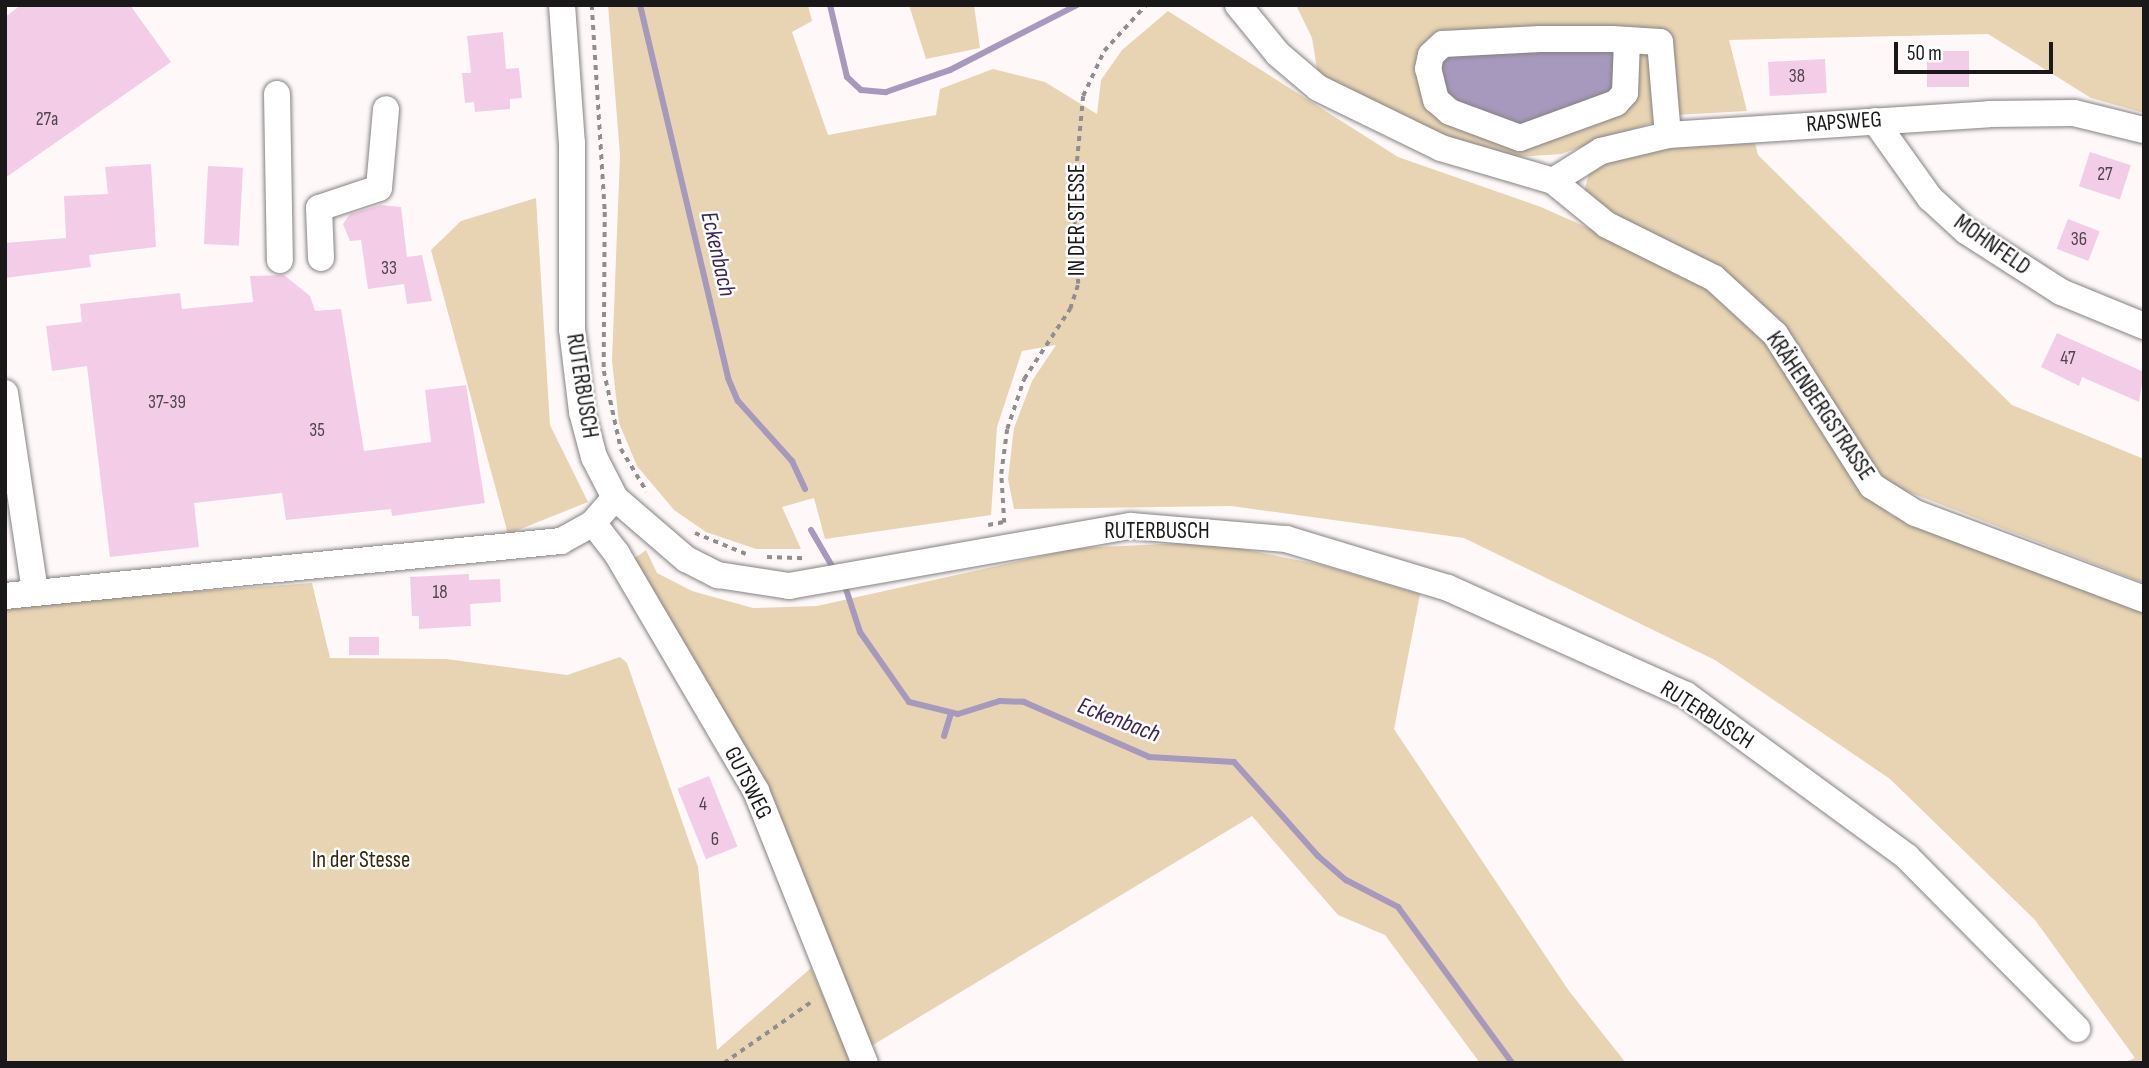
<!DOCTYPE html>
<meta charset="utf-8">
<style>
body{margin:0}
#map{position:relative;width:2149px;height:1068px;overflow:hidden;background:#fef8f9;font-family:"Sofia Sans Condensed",sans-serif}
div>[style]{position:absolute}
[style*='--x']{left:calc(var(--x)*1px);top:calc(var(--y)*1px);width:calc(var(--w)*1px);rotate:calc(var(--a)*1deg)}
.green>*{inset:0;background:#e8d4b3}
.water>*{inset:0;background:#a799bd}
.stream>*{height:6px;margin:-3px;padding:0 3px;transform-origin:3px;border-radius:3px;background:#a799bd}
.building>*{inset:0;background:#f3cde7;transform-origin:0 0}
.path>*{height:3.5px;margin-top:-1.75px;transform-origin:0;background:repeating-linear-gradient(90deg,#928e8f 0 5px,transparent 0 10px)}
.roads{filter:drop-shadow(0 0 2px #868282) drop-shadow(0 0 2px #868282)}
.minor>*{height:26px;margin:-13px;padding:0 13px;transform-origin:13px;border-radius:13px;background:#fff}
span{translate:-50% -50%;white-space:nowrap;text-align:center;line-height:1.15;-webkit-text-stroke:5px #fff;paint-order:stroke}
.number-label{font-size:19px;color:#50454c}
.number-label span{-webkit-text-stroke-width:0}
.street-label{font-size:23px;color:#1a1818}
.park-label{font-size:23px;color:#372708}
.water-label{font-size:24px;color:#3c2656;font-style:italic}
.frame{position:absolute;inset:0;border:7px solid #1a1818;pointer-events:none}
.scale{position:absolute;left:1894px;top:42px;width:159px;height:32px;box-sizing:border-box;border:4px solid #1a1818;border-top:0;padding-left:9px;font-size:21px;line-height:24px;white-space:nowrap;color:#1a1818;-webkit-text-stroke:5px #fff;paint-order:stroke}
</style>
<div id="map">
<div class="green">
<i style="clip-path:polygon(608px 5px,808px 5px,812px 21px,792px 32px,828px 135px,936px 115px,940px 89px,993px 69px,1045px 82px,1097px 114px,1101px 80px,1122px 50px,1168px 11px,1398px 157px,1541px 207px,1669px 264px,1731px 305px,1768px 340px,1851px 478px,1891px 515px,2144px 611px,2144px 1063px,2122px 1063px,2135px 1058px,2035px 920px,1890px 779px,1715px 660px,1464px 538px,1231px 506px,1014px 509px,1008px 479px,1014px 428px,1032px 381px,1056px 345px,1022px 351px,997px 427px,991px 515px,825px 539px,814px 498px,782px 507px,801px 549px,756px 549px,706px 532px,674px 510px,637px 466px,619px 423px,612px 361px,620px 155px)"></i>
<i style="clip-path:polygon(909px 5px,974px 5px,980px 48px,926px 59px)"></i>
<i style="clip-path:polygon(1296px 5px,2144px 5px,2144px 113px,2091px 98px,1988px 34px,1729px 40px,1747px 111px,1675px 115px,1561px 154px,1500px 158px,1422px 131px,1318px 75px,1312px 38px)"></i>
<i style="clip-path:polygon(1755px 143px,1758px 155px,2012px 405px,2144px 459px,2144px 583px,1893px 486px,1868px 462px,1793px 336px,1749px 292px,1583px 196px,1589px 173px,1615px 158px,1696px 144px)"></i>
<i style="clip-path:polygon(536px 198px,550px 425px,588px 502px,508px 534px,431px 250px,461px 221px)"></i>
<i style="clip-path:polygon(1208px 542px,1322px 565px,1420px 594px,1394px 729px,1569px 991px,1626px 1063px,1480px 1063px,1385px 935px,1338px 915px,1252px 816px,868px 1048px,766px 787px,630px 562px,646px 550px,657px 573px,692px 591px,753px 608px,817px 606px,1078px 548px)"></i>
<i style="clip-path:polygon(312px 583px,330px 658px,446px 659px,567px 675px,620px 657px,627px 663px,698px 867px,717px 1050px,811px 968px,852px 1063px,5px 1063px,5px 605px)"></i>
</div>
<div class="water">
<i style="clip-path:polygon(1443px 49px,1620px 52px,1619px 91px,1521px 132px,1443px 99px,1437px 54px)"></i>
</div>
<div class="stream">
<i style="--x:640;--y:5;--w:383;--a:76.7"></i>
<i style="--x:728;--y:378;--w:25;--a:67"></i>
<i style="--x:738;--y:401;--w:81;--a:48"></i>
<i style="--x:792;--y:461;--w:31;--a:65"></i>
<i style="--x:830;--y:5;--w:74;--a:76.7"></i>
<i style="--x:847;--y:77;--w:19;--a:43"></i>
<i style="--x:861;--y:90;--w:25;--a:5"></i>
<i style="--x:886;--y:92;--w:68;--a:-19"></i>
<i style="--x:950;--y:70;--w:143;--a:-27.1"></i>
<i style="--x:811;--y:530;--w:48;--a:59.7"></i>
<i style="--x:844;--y:583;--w:52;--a:71.9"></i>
<i style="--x:860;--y:632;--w:85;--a:55"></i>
<i style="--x:909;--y:702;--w:50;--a:13.8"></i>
<i style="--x:958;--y:714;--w:44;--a:-17.2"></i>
<i style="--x:1000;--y:701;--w:24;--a:2"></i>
<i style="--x:1024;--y:702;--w:137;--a:23.7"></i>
<i style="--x:1149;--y:757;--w:85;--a:3.4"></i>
<i style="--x:1234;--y:762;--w:126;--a:48.2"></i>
<i style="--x:1318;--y:856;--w:37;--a:41"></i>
<i style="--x:1346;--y:880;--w:59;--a:27.4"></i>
<i style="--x:1398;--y:907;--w:193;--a:53.8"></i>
<i style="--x:944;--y:736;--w:24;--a:-73"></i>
</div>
<div class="building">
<i style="clip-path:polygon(21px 5px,130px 5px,171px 62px,5px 178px,5px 17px)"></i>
<i style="clip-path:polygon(503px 32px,506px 69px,519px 68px,522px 98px,510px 99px,510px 109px,475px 112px,474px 102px,465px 103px,462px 73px,471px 73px,467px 36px)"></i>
<i style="left:1927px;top:51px;width:42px;height:36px"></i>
<i style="left:1825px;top:59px;width:34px;height:57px;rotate:87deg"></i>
<i style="left:2090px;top:152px;width:43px;height:36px;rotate:18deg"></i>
<i style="clip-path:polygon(151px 164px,156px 247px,89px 255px,91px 267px,5px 278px,5px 243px,66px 238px,64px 196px,108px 194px,105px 167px)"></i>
<i style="left:208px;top:166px;width:35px;height:78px;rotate:3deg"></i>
<i style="clip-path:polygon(381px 205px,401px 207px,407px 257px,422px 255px,432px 301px,407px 304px,404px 284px,368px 289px,361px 240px,350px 241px,343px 224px,350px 214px)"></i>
<i style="left:2068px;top:219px;width:34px;height:32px;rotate:21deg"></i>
<i style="clip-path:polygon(284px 275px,310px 296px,315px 311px,341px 309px,364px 451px,431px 442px,425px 390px,466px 385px,485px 503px,392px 516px,391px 509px,286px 520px,282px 493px,194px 503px,199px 547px,110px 557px,87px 366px,52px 371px,46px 326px,82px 322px,80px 304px,180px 293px,182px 309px,253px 302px,250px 276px)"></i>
<i style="clip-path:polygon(2057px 333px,2144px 372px,2139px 402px,2082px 377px,2079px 386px,2041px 367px)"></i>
<i style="clip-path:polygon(469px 574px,469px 580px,500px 579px,501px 602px,470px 604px,471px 626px,419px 629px,419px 616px,412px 616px,410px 577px)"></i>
<i style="left:349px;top:637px;width:30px;height:18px"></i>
<i style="left:709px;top:776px;width:76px;height:34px;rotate:68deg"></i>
</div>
<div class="path">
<i style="--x:592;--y:5;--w:207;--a:86.4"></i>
<i style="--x:605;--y:212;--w:159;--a:90.4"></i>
<i style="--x:604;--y:371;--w:80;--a:77.7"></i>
<i style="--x:621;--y:449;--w:50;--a:58.8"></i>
<i style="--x:1004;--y:523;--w:49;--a:-93.5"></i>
<i style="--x:1001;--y:474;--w:45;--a:-82.4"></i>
<i style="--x:1007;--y:429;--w:53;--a:-71.2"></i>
<i style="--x:1024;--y:379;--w:84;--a:-56.7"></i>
<i style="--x:1070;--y:309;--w:26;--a:-72"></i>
<i style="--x:1078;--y:284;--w:83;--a:-93.4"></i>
<i style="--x:1073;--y:201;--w:105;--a:-84.6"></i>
<i style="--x:1083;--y:96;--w:50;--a:-65"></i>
<i style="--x:1104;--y:51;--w:62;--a:-47.6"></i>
<i style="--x:988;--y:525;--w:16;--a:-11"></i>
<i style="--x:695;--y:533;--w:55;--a:22.4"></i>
<i style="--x:767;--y:557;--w:38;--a:2"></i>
<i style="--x:724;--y:1063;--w:110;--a:-35"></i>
</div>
<div class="roads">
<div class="minor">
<i style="--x:562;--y:5;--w:138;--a:85.9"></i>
<i style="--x:572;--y:143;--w:186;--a:90"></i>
<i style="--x:572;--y:329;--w:84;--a:83.1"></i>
<i style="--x:582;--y:412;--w:47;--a:75.1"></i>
<i style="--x:594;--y:457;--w:46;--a:62.9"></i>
<i style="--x:615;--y:498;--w:94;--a:40.7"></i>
<i style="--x:686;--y:559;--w:36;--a:27"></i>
<i style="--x:718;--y:575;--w:72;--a:8.8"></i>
<i style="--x:789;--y:586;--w:347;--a:-10"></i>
<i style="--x:1131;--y:526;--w:156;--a:4.8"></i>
<i style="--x:1286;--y:539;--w:169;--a:16.8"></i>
<i style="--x:1448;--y:588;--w:261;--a:24.2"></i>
<i style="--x:1686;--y:695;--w:274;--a:36.2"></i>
<i style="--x:1907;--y:857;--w:242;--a:45.3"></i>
<i style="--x:1238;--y:5;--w:63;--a:50.8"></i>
<i style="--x:1278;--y:54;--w:52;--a:40.4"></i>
<i style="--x:1318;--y:88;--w:137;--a:26"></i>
<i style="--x:1441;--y:148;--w:117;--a:16.4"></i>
<i style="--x:1553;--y:181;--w:70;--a:39.2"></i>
<i style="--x:1607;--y:225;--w:119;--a:26.4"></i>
<i style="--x:1714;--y:278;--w:83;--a:42.6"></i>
<i style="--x:1775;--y:334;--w:180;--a:57.5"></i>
<i style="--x:1872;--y:486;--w:51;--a:32.1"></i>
<i style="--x:1915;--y:513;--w:245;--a:20.6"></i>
<i style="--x:1627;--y:41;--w:52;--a:92.2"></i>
<i style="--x:1625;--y:93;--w:13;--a:132"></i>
<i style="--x:1616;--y:103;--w:102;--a:160"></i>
<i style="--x:1520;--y:138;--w:75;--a:-159.6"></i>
<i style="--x:1450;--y:112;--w:18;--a:-139"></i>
<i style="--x:1436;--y:100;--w:32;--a:-104"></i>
<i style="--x:1428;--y:69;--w:14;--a:-78"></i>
<i style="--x:1431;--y:55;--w:16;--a:-43"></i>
<i style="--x:1443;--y:44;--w:97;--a:-3"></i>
<i style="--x:1540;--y:39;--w:72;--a:0"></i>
<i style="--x:1612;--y:39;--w:48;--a:3.6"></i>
<i style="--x:1660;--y:42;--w:93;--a:85.1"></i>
<i style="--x:277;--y:94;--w:166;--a:89"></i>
<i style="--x:1875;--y:121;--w:95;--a:54.5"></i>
<i style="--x:1930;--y:198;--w:49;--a:42.5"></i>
<i style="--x:1966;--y:231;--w:113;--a:32.7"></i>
<i style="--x:2061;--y:292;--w:90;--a:22.3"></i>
<i style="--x:1553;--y:181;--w:57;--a:-32"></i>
<i style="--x:1601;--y:151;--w:69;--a:-13.4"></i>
<i style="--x:1668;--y:135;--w:322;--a:-3.7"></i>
<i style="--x:1989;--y:114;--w:85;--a:-0.7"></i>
<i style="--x:2074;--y:113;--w:72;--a:13.7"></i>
<i style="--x:321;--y:258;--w:50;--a:-92.3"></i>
<i style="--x:319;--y:208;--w:63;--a:-18.4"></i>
<i style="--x:379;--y:188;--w:79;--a:-84.9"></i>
<i style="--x:5;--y:393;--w:200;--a:81.4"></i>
<i style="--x:593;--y:523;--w:39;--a:52"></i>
<i style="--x:617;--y:554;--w:275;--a:59.6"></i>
<i style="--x:756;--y:791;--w:293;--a:68.2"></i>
<i style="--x:5;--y:596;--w:559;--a:-5.65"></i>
<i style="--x:561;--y:541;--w:37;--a:-29"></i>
<i style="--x:593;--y:523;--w:33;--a:-49"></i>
</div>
</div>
<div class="number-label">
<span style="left:1797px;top:77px">38</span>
<span style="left:47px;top:120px">27a</span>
<span style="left:2105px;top:175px">27</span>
<span style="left:2079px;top:240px">36</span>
<span style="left:389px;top:269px">33</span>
<span style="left:2068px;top:359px">47</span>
<span style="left:167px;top:403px">37-39</span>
<span style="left:317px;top:431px">35</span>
<span style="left:440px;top:593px">18</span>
<span style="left:703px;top:805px">4</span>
<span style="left:715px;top:840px">6</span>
</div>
<div class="street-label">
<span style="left:1844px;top:122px;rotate:-4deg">RAPSWEG</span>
<span style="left:1077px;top:220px;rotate:-90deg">IN DER STESSE</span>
<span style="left:1992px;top:245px;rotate:35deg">MOHNFELD</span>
<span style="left:582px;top:386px;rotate:81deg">RUTERBUSCH</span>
<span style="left:1820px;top:406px;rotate:56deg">KRÄHENBERGSTRASSE</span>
<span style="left:1157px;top:531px">RUTERBUSCH</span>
<span style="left:1707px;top:715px;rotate:33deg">RUTERBUSCH</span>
<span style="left:748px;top:783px;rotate:63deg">GUTSWEG</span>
</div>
<div class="park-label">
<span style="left:361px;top:860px">In der Stesse</span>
</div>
<div class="water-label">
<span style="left:718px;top:254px;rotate:77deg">Eckenbach</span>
<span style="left:1119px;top:720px;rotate:21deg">Eckenbach</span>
</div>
<div class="frame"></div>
<div class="scale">50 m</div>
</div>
